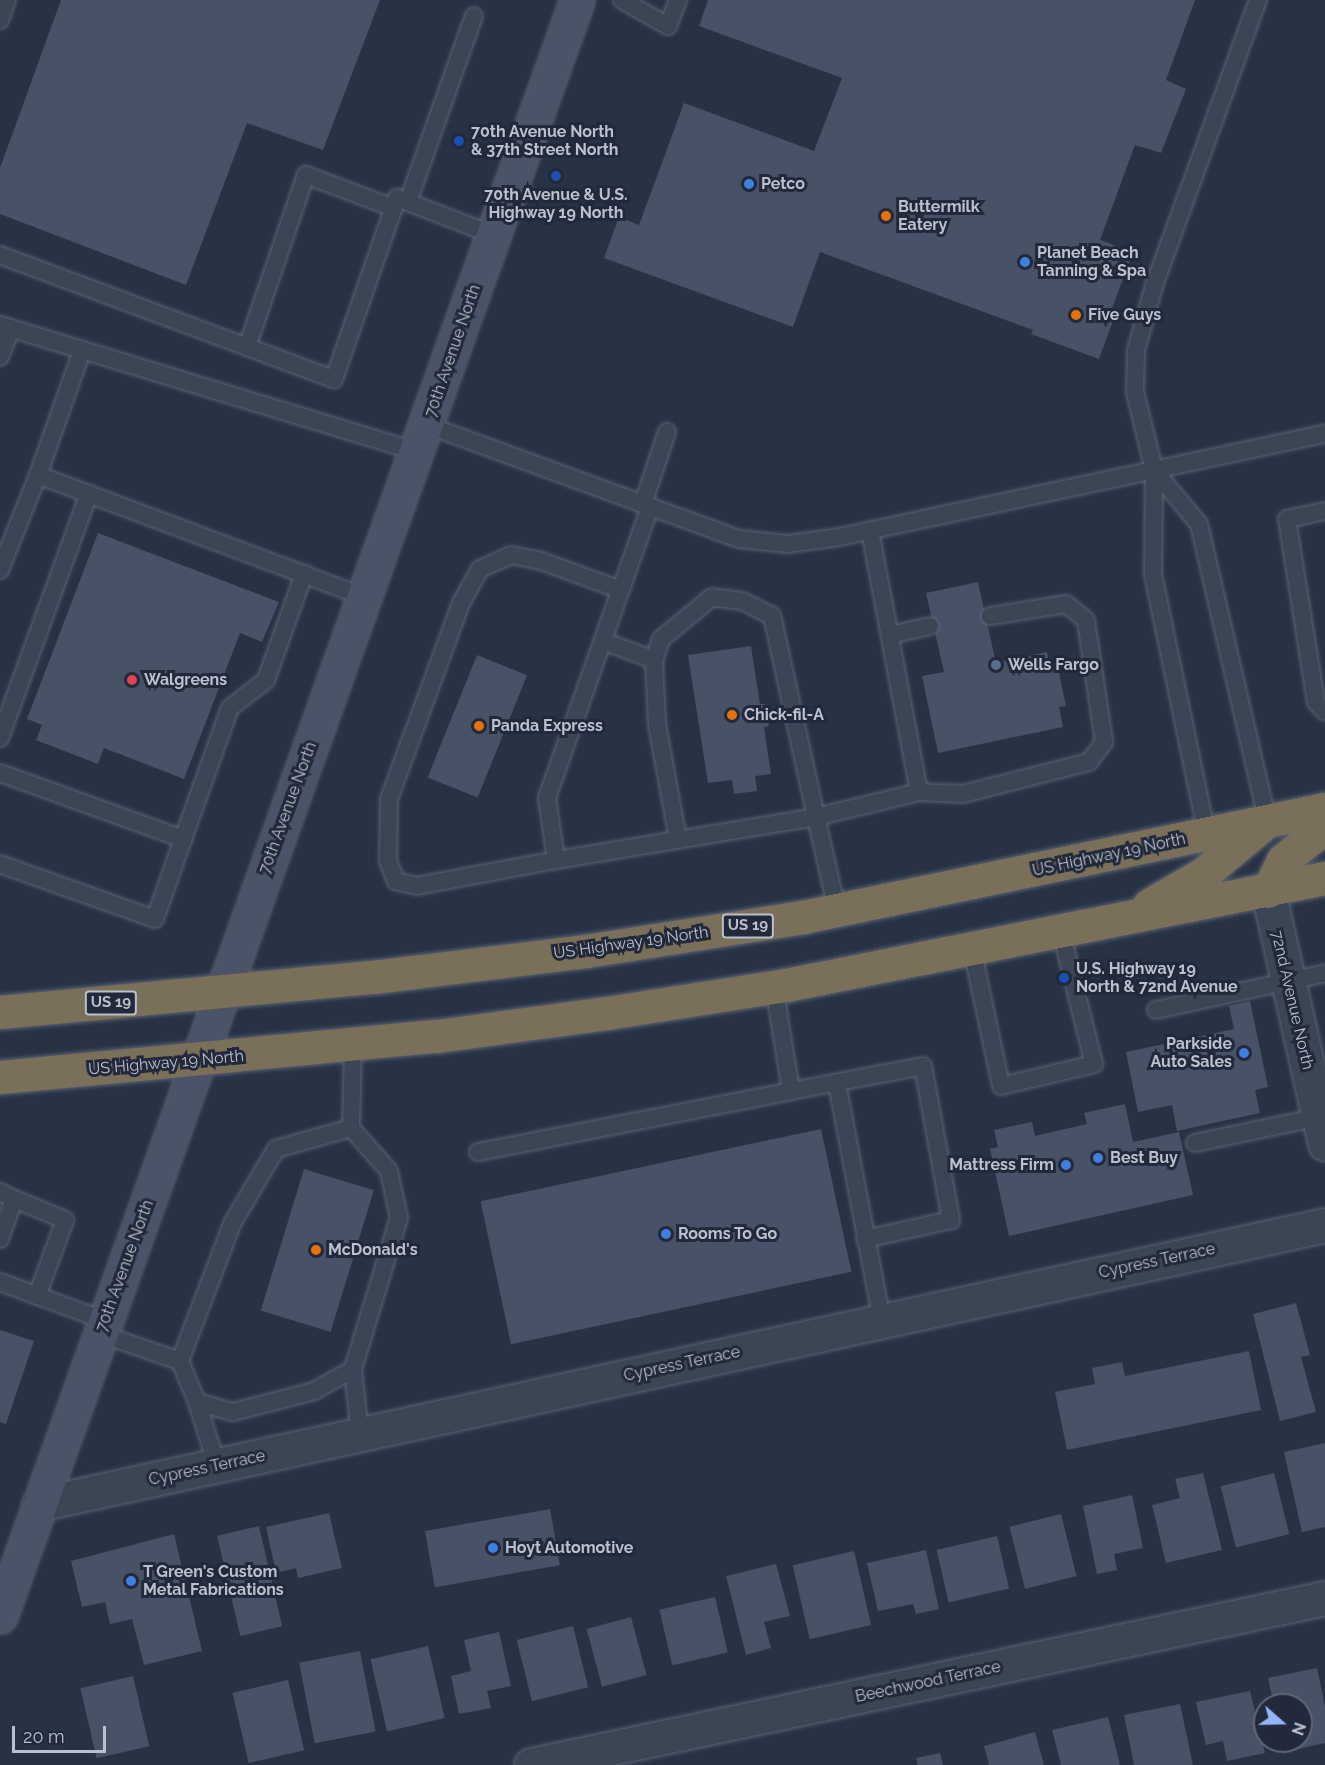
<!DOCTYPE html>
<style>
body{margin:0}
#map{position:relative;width:1325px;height:1765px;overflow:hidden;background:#283245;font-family:Raleway,sans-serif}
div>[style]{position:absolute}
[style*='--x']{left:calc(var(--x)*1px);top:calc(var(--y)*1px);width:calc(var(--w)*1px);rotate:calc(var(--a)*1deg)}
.building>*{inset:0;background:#475267;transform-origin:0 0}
.roads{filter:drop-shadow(0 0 2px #5b6271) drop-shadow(0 0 2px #5b6271)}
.lane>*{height:16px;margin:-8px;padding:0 8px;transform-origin:8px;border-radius:8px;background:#3c4554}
.street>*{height:33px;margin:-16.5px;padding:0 16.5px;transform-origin:16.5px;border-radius:16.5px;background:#3c4554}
.secondary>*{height:33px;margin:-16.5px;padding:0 16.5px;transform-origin:16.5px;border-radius:16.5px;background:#4a5367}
.highway>*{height:33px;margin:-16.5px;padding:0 16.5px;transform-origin:16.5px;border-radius:16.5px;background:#7a6f59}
.dots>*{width:16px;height:16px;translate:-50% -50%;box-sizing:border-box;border:3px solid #21293a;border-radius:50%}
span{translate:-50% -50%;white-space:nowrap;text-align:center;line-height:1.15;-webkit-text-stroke:6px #21293a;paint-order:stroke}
.shield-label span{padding:2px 4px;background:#21293a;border:2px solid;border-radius:4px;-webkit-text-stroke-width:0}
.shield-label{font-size:15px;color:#bac0cd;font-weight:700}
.poi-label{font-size:16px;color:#bac0cd;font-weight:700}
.left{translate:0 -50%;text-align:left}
.right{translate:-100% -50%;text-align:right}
.street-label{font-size:16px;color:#bac0cd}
.north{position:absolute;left:1253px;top:1693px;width:60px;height:60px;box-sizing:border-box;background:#21293a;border:2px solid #5e6575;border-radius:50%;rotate:110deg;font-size:16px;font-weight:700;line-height:24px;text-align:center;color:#bac0cd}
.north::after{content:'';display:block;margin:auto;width:21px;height:27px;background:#93b4f9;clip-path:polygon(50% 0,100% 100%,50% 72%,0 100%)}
.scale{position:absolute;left:12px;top:1726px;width:94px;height:27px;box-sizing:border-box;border:3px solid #bac0cd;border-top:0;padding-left:8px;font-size:18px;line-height:21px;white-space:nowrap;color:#bac0cd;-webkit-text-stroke:4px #21293a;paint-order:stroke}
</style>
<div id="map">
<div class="building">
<i style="clip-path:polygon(61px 0,380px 0,323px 150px,247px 123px,186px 285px,0 214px,0 168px)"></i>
<i style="clip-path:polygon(708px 0,1195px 0,1166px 80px,1186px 89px,1161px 153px,1135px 145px,1100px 240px,1133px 252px,1108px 319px,1113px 321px,1099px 359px,1031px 334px,1033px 330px,820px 252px,793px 327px,604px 258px,619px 217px,639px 225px,684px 103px,814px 151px,842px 78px,699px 26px)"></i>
<i style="clip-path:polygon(98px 533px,279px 602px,262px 642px,240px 633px,184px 779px,104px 748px,98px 764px,36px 740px,42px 725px,27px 719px)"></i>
<i style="clip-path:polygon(978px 582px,996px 663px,1047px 652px,1050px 669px,1058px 668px,1066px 706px,1059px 707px,1063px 727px,938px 753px,922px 676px,944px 672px,926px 593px)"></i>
<i style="clip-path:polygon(751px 646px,760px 704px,765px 704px,769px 726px,764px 727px,771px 774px,755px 776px,757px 791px,734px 794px,732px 780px,708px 783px,688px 655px)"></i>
<i style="left:477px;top:655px;width:54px;height:132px;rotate:22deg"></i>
<i style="clip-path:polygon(1250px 1001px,1268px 1087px,1255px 1090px,1260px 1113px,1177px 1131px,1172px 1105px,1138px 1112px,1126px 1052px,1234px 1029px,1229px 1006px)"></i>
<i style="clip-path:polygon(1125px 1104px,1133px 1142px,1179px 1132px,1193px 1195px,1009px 1236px,990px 1149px,998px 1147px,994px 1130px,1032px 1122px,1035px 1136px,1087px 1124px,1084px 1113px)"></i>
<i style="left:821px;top:1129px;width:146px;height:348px;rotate:78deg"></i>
<i style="left:304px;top:1169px;width:73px;height:148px;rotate:17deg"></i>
<i style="clip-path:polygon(1296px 1303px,1310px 1355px,1301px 1357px,1316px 1412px,1280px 1421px,1253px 1314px)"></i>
<i style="clip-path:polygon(0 1330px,34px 1341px,6px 1424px,0 1422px)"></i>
<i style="clip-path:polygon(1249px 1351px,1261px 1410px,1067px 1450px,1055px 1392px,1095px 1384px,1092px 1368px,1122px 1362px,1125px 1376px)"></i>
<i style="clip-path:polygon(1325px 1443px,1325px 1527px,1302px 1532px,1284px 1452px)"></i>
<i style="clip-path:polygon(1203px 1473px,1222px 1550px,1166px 1563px,1152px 1505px,1180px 1498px,1175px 1479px)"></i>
<i style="left:1274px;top:1473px;width:63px;height:55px;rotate:76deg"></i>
<i style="clip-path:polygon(1132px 1495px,1143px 1548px,1114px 1554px,1117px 1570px,1097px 1574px,1083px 1506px)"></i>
<i style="left:550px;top:1509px;width:57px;height:127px;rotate:80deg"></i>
<i style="clip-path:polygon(329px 1513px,342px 1568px,298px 1578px,296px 1568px,276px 1573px,266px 1527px)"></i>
<i style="left:1061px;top:1514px;width:64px;height:53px;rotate:76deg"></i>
<i style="left:259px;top:1526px;width:103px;height:43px;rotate:77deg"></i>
<i style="clip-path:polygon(174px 1534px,202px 1651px,144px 1665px,132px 1619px,110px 1624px,105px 1602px,82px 1607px,71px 1561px)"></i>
<i style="left:997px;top:1536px;width:54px;height:62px;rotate:77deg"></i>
<i style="clip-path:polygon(926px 1550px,939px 1609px,916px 1614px,913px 1604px,878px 1611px,867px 1563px)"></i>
<i style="left:854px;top:1551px;width:76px;height:63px;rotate:77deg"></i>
<i style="clip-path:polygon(776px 1564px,790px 1616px,764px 1622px,771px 1648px,746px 1655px,726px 1576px)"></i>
<i style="left:715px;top:1597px;width:57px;height:57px;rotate:77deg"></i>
<i style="left:631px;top:1617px;width:60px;height:46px;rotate:75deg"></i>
<i style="left:573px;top:1626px;width:63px;height:58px;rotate:76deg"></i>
<i style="clip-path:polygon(499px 1632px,511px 1686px,487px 1691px,491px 1708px,459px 1714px,451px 1676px,471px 1671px,464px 1640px)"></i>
<i style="left:428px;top:1646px;width:74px;height:59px;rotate:77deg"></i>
<i style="left:360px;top:1651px;width:82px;height:62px;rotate:79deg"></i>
<i style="clip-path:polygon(1317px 1668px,1325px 1706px,1325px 1743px,1284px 1752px,1281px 1741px,1301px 1741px,1301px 1705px,1274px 1705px,1268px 1678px)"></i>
<i style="left:133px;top:1676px;width:72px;height:54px;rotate:77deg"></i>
<i style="left:288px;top:1680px;width:72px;height:57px;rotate:77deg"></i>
<i style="clip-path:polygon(1250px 1691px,1265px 1753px,1227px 1761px,1223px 1741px,1206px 1745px,1196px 1702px)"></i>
<i style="clip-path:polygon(1180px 1704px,1193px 1765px,1134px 1765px,1124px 1715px)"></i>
<i style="clip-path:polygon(1108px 1717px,1120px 1765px,1061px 1765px,1052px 1730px)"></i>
<i style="clip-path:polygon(1035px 1732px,1044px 1765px,989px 1765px,984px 1746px)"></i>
<i style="clip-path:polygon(940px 1753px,943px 1765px,918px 1765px,916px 1758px)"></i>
</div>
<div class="roads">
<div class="lane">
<i style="--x:622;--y:0;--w:53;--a:29.5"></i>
<i style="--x:668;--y:26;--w:28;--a:-69"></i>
<i style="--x:0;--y:20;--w:21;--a:-71"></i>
<i style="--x:408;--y:202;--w:197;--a:-70.5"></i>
<i style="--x:0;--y:255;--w:356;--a:20.4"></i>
<i style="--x:334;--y:379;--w:192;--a:-70.8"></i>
<i style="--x:397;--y:198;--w:104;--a:20.9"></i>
<i style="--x:0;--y:325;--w:436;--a:16.9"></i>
<i style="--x:247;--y:347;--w:182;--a:-71.1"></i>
<i style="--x:306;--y:175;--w:94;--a:20.6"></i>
<i style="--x:0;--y:357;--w:31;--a:-69"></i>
<i style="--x:427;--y:425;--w:332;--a:20.1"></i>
<i style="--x:739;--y:539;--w:49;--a:5.8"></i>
<i style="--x:788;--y:544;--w:51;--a:-7.8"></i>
<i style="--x:839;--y:537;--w:497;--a:-12"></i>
<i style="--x:1154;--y:470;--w:70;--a:50.2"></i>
<i style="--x:1199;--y:524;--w:306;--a:77"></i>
<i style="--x:38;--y:475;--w:132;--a:-70.5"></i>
<i style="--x:643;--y:504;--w:76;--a:-71.6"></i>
<i style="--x:650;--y:507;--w:309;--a:109.5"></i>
<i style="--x:547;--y:798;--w:63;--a:81.7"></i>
<i style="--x:556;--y:860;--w:264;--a:-9.4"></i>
<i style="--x:816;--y:817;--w:206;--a:-102.3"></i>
<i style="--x:772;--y:616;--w:33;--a:-153"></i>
<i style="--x:743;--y:601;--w:31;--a:-173"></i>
<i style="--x:712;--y:597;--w:66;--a:140.5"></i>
<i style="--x:661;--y:639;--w:22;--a:108"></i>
<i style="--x:654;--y:660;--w:64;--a:87.3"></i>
<i style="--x:657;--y:724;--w:118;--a:79.7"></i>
<i style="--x:1325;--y:511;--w:39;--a:168"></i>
<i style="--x:1287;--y:519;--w:185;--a:81"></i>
<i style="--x:1316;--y:702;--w:13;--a:48"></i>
<i style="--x:0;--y:570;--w:102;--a:-68.2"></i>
<i style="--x:38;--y:475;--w:349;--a:20.5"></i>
<i style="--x:890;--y:635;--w:41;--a:-12.7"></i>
<i style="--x:603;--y:641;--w:54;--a:20.4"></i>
<i style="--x:0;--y:738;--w:260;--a:-70"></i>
<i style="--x:0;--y:773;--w:195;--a:19.8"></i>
<i style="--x:183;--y:839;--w:85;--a:109.3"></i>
<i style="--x:155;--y:919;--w:164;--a:-160.5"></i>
<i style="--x:919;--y:792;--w:44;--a:2.6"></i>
<i style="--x:963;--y:794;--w:130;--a:-14.3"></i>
<i style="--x:1089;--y:762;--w:25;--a:-53"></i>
<i style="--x:1104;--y:742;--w:123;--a:-98.4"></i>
<i style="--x:1086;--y:620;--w:26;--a:-141"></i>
<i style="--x:1066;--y:604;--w:77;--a:171"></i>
<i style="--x:1207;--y:835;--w:267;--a:-101.7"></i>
<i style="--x:1153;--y:574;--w:104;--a:-89.4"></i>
<i style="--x:1154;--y:470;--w:80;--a:-103.7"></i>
<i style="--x:1135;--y:392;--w:42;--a:-88.6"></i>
<i style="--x:1136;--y:350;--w:70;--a:-74.2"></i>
<i style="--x:1155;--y:283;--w:301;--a:-70"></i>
<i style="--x:183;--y:839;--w:139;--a:-70.3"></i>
<i style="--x:230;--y:708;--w:46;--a:-37.9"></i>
<i style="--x:266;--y:680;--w:113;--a:-70.3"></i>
<i style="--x:556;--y:860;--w:141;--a:169.4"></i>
<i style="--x:417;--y:886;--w:22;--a:-167"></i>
<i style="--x:396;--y:881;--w:22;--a:-112"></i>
<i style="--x:388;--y:861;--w:62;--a:-89.1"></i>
<i style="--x:389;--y:799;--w:209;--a:-69.8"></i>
<i style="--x:461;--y:603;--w:39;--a:-61"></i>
<i style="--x:480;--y:569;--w:34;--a:-24"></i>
<i style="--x:511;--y:555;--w:31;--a:11"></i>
<i style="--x:541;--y:561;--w:85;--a:19.9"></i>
<i style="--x:837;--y:910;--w:95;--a:-102.7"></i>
<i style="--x:816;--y:817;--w:106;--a:-13.6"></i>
<i style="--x:919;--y:792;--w:266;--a:-100.6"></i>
<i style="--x:972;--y:949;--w:140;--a:78"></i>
<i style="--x:1001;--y:1086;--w:96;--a:-13.3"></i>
<i style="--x:1094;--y:1064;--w:136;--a:-104"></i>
<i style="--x:774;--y:986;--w:106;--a:80.8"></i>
<i style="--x:791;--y:1091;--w:134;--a:-10.7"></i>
<i style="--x:923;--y:1066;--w:157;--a:79.7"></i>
<i style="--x:951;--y:1220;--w:88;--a:167.5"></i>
<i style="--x:1156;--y:1010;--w:173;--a:-12.3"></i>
<i style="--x:837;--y:1083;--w:242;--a:79.3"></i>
<i style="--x:351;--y:1128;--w:83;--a:-88.6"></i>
<i style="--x:1195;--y:1143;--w:127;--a:-11.8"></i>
<i style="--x:478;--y:1152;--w:319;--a:-11"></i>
<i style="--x:0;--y:1192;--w:16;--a:27"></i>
<i style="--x:0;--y:1239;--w:42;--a:-70.7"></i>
<i style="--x:14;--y:1199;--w:55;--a:22.4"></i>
<i style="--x:65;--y:1220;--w:81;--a:110.2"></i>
<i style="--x:0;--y:1282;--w:113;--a:20.2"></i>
<i style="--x:101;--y:1334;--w:83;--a:18.9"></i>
<i style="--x:180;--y:1361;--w:44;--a:67.5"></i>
<i style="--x:197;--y:1402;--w:37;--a:16"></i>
<i style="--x:233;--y:1412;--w:84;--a:-14.5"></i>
<i style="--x:314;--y:1391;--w:45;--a:-29.4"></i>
<i style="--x:353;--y:1369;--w:158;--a:-73.1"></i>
<i style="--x:399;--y:1218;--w:48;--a:-102"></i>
<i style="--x:389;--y:1171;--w:57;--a:-131.5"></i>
<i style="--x:351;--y:1128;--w:78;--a:164.4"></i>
<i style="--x:276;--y:1149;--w:87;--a:120.4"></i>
<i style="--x:232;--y:1224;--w:147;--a:110.8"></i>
<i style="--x:353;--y:1369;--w:65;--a:83.9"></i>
<i style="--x:197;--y:1402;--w:67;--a:72.6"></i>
</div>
<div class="street">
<i style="--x:1268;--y:891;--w:259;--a:77.3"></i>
<i style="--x:39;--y:1504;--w:1316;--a:-12.24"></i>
<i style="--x:531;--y:1765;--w:811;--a:-11.88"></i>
</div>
<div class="secondary">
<i style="--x:0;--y:1616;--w:1716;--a:-70.35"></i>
</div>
<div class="highway">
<i style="--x:1268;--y:891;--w:34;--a:-64"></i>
<i style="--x:1283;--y:860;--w:53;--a:-38.2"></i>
<i style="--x:1149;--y:905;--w:62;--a:-29.9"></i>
<i style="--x:1203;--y:874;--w:75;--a:-39.6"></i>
<i style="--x:0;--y:1012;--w:375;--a:-5.4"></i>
<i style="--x:373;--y:977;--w:215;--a:-7"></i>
<i style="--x:586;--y:951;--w:220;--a:-8.9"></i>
<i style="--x:803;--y:917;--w:533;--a:-11.69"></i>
<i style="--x:0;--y:1077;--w:439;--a:-5.4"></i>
<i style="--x:437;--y:1036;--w:172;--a:-7.7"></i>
<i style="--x:607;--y:1013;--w:181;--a:-8.9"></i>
<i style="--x:786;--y:985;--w:550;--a:-11.23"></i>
</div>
</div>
<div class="dots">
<i style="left:459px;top:141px;background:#1a4fb4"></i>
<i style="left:556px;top:176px;background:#1a4fb4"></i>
<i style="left:749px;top:184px;background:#3f7fe0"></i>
<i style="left:886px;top:216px;background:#e8710a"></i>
<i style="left:1025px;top:262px;background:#3f7fe0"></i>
<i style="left:1076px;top:315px;background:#e8710a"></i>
<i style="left:996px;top:665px;background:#5c6f8a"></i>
<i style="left:132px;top:680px;background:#e0444e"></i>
<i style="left:732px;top:715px;background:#e8710a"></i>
<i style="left:479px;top:726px;background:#e8710a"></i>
<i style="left:1064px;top:978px;background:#1a4fb4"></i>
<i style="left:1244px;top:1053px;background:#3f7fe0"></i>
<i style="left:1098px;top:1158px;background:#3f7fe0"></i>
<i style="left:1066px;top:1165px;background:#3f7fe0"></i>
<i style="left:666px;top:1234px;background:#3f7fe0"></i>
<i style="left:316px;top:1250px;background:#e8710a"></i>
<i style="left:493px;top:1548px;background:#3f7fe0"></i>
<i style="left:131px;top:1581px;background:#3f7fe0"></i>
</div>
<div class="shield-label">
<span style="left:748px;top:926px">US 19</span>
<span style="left:111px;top:1003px">US 19</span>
</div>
<div class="poi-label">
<span class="left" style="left:471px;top:141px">70th Avenue North<br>&amp; 37th Street North</span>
<span class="left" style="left:761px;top:184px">Petco</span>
<span style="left:556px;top:204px">70th Avenue &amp; U.S.<br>Highway 19 North</span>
<span class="left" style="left:898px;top:216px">Buttermilk<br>Eatery</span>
<span class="left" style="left:1037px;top:262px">Planet Beach<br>Tanning &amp; Spa</span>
<span class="left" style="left:1088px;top:315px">Five Guys</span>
<span class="left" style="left:1008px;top:665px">Wells Fargo</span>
<span class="left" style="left:144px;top:680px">Walgreens</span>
<span class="left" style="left:744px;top:715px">Chick-fil-A</span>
<span class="left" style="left:491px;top:726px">Panda Express</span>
<span class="left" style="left:1076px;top:978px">U.S. Highway 19<br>North &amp; 72nd Avenue</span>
<span class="right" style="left:1232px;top:1053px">Parkside<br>Auto Sales</span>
<span class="left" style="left:1110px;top:1158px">Best Buy</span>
<span class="right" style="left:1054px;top:1165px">Mattress Firm</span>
<span class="left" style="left:678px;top:1234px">Rooms To Go</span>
<span class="left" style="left:328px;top:1250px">McDonald's</span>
<span class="left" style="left:505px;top:1548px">Hoyt Automotive</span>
<span class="left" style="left:143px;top:1581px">T Green's Custom<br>Metal Fabrications</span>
</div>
<div class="street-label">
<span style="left:453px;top:351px;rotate:-71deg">70th Avenue North</span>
<span style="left:288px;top:808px;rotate:-70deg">70th Avenue North</span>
<span style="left:1109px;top:855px;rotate:-12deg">US Highway 19 North</span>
<span style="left:631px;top:943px;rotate:-8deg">US Highway 19 North</span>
<span style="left:1292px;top:1000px;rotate:77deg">72nd Avenue North</span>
<span style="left:166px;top:1063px;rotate:-5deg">US Highway 19 North</span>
<span style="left:1157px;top:1261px;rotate:-12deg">Cypress Terrace</span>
<span style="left:125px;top:1266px;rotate:-70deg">70th Avenue North</span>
<span style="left:682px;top:1364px;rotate:-12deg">Cypress Terrace</span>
<span style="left:207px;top:1468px;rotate:-12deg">Cypress Terrace</span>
<span style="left:928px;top:1682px;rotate:-12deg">Beechwood Terrace</span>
</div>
<div class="north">N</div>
<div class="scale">20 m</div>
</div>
